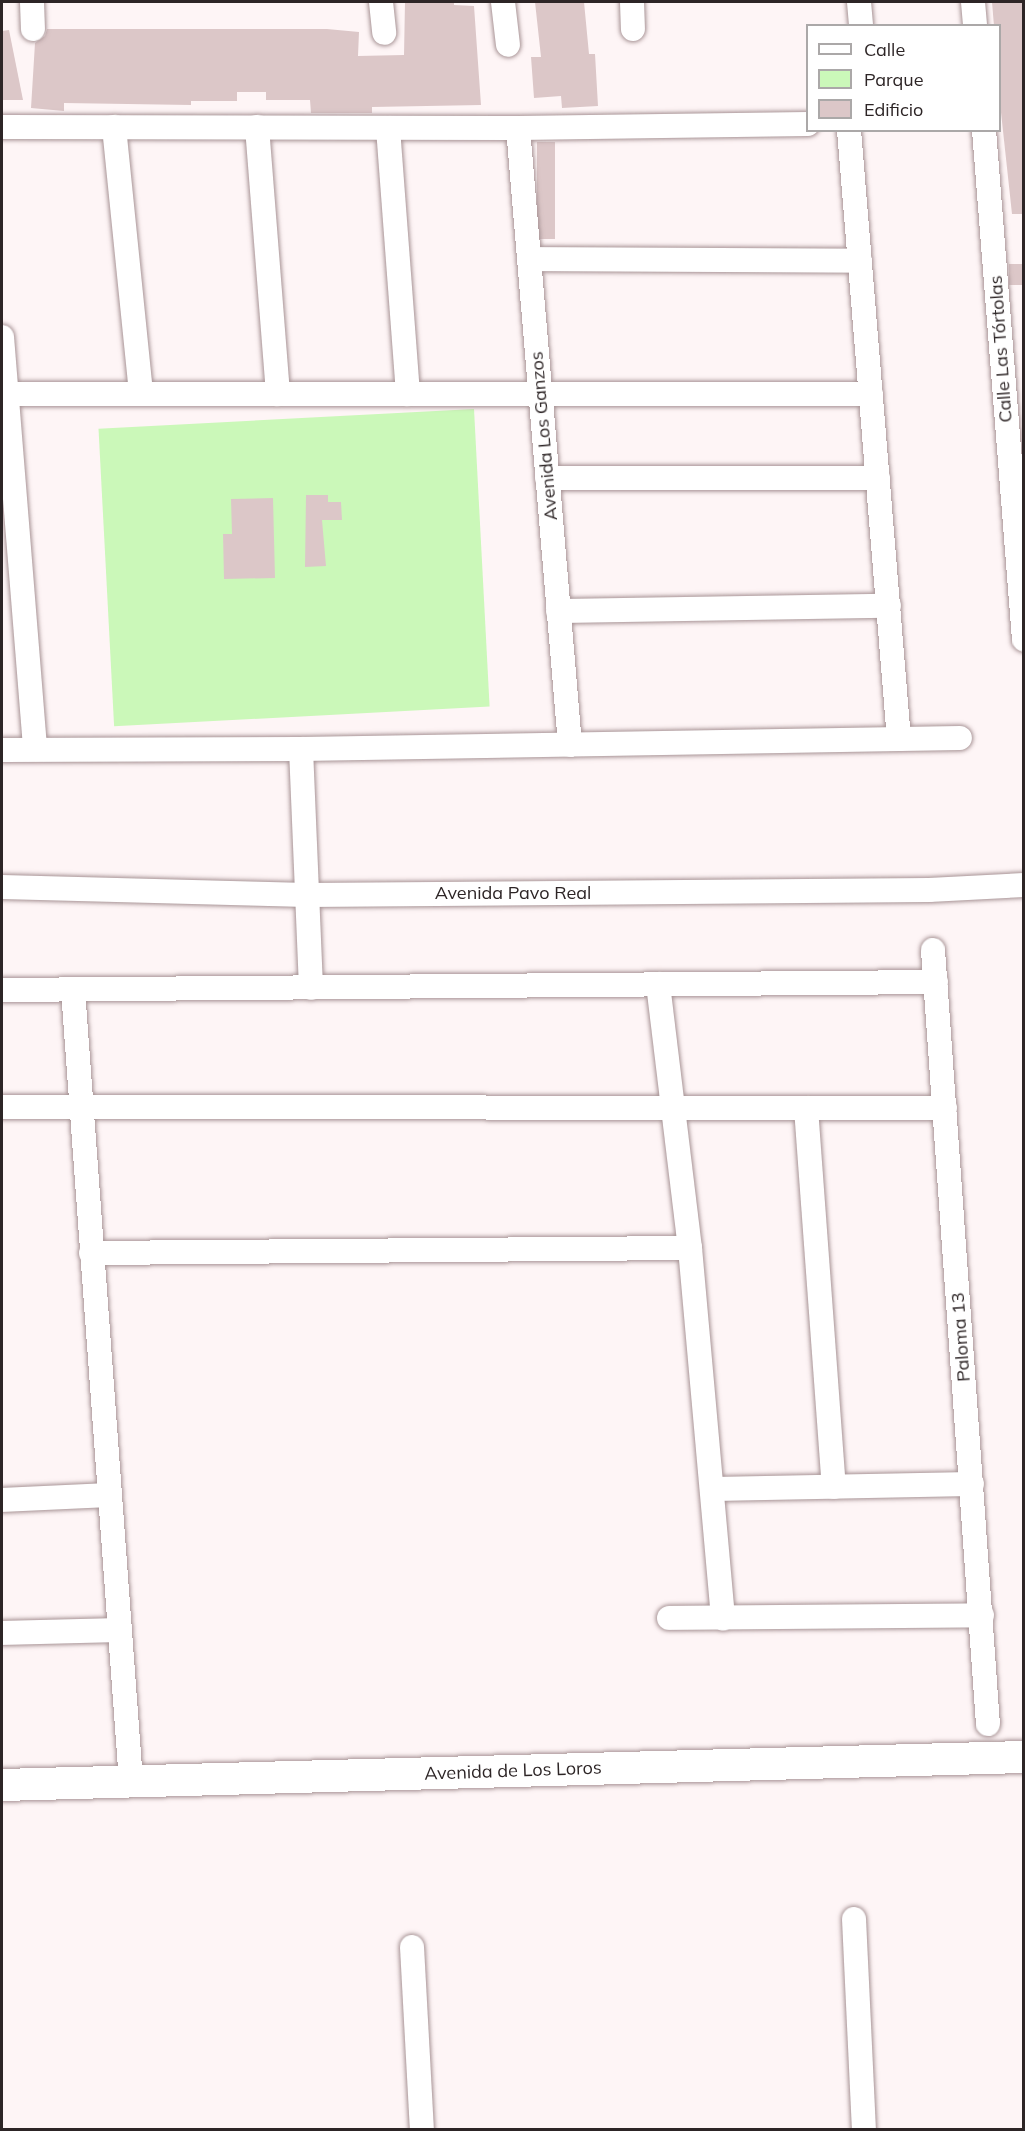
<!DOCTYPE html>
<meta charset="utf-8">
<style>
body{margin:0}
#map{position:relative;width:1025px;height:2131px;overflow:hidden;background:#fef5f6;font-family:Mulish,sans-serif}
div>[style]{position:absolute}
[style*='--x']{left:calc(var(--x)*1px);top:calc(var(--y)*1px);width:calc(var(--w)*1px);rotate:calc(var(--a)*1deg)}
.green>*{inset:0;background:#cbf8b9;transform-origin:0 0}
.building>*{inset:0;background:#dcc7c8;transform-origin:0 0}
.roads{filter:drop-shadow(0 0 2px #a89496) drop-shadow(0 0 2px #a89496)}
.minor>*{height:24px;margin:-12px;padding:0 12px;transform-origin:12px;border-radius:12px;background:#fff}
.major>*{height:32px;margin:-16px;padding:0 16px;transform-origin:16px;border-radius:16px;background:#fff}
span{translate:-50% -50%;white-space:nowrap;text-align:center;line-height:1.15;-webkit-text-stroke:4.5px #fff;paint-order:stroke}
.street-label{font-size:18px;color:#2d2526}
.frame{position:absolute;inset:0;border:3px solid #2d2526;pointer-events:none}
.legend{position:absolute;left:806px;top:24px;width:195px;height:108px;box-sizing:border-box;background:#fff;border:2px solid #aba8a8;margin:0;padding:8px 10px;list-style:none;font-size:18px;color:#2d2526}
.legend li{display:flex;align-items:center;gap:12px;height:30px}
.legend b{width:30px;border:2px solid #aba8a8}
</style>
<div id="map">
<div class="green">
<i style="left:474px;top:409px;width:298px;height:376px;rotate:87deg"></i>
</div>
<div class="building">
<i style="clip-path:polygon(405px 2px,454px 2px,454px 5px,474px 6px,481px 105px,372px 107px,372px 113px,311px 113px,310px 100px,266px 100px,266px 92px,237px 92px,237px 101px,191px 101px,191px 105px,64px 103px,64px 111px,31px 108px,35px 43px,45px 36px,47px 29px,327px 29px,359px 32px,358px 56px,404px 55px)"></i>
<i style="clip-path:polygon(535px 2px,584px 2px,589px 54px,595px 54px,598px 106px,562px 108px,561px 96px,534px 98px,531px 57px,541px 57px)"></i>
<i style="clip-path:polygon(992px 2px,1023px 2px,1023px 214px,1012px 214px,999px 94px,999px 26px,994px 26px)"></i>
<i style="clip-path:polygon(9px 30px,23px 100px,2px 100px,2px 31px)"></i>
<i style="left:537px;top:142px;width:18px;height:97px"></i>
<i style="left:1009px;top:264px;width:14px;height:21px"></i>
<i style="clip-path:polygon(306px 495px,328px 495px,328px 502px,341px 502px,342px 520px,322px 520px,326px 566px,305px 567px)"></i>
<i style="clip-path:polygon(273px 498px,275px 578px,224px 579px,223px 534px,232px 534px,231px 499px)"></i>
</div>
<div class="roads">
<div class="minor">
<i style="--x:32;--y:2;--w:27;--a:88"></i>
<i style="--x:381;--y:2;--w:31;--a:84"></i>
<i style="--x:503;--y:2;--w:43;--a:83.4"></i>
<i style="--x:632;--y:2;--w:27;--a:88"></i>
<i style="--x:859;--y:2;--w:24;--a:85"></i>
<i style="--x:973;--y:2;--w:24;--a:85"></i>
<i style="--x:2;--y:127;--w:516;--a:0.11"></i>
<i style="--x:518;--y:128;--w:290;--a:-0.8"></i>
<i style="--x:114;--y:127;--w:268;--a:84.2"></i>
<i style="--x:257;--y:127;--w:268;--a:85.5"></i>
<i style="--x:388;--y:128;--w:267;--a:85.7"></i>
<i style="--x:518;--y:128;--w:619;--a:85.18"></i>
<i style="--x:849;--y:130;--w:611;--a:85.31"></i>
<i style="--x:984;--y:130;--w:511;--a:85.51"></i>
<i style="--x:529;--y:259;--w:331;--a:0.3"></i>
<i style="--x:2;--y:337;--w:413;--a:85.4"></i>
<i style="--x:6;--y:394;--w:865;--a:0"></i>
<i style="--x:547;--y:478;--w:331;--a:0"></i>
<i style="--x:558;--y:611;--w:331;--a:-0.9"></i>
<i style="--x:301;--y:749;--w:239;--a:87.6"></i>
<i style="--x:2;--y:750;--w:299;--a:-0.2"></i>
<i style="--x:301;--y:749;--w:659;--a:-0.96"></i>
<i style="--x:2;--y:887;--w:305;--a:1.5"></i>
<i style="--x:307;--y:895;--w:622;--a:-0.46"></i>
<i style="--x:929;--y:890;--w:95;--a:-3"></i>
<i style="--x:933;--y:950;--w:776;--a:85.94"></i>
<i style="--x:658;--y:984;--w:266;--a:83.1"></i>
<i style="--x:690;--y:1248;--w:372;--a:84.9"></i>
<i style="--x:2;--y:990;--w:934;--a:-0.49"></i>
<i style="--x:73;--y:990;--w:794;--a:85.81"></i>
<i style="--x:2;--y:1107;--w:943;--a:0.06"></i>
<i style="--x:806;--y:1108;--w:380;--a:85.8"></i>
<i style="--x:91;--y:1253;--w:599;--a:-0.48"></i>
<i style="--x:713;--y:1489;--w:259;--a:-1.1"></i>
<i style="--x:2;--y:1500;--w:106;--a:-2.7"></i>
<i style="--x:669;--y:1618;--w:313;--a:-0.5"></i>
<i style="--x:2;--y:1633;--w:116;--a:-1.5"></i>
<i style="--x:854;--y:1919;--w:211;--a:87.3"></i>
<i style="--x:412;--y:1947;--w:183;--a:86.9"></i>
</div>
<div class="major">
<i style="--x:2;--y:1785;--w:1022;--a:-1.57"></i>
</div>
</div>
<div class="street-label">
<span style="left:1001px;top:349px;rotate:-94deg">Calle Las Tórtolas</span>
<span style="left:544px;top:436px;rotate:-95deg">Avenida Los Ganzos</span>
<span style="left:513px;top:893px">Avenida Pavo Real</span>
<span style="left:961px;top:1337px;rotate:-94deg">Paloma 13</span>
<span style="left:513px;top:1771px;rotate:-2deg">Avenida de Los Loros</span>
</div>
<div class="frame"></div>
<ul class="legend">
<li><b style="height:8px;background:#fff"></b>Calle</li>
<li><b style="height:16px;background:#cbf8b9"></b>Parque</li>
<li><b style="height:16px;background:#dcc7c8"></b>Edificio</li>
</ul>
</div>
